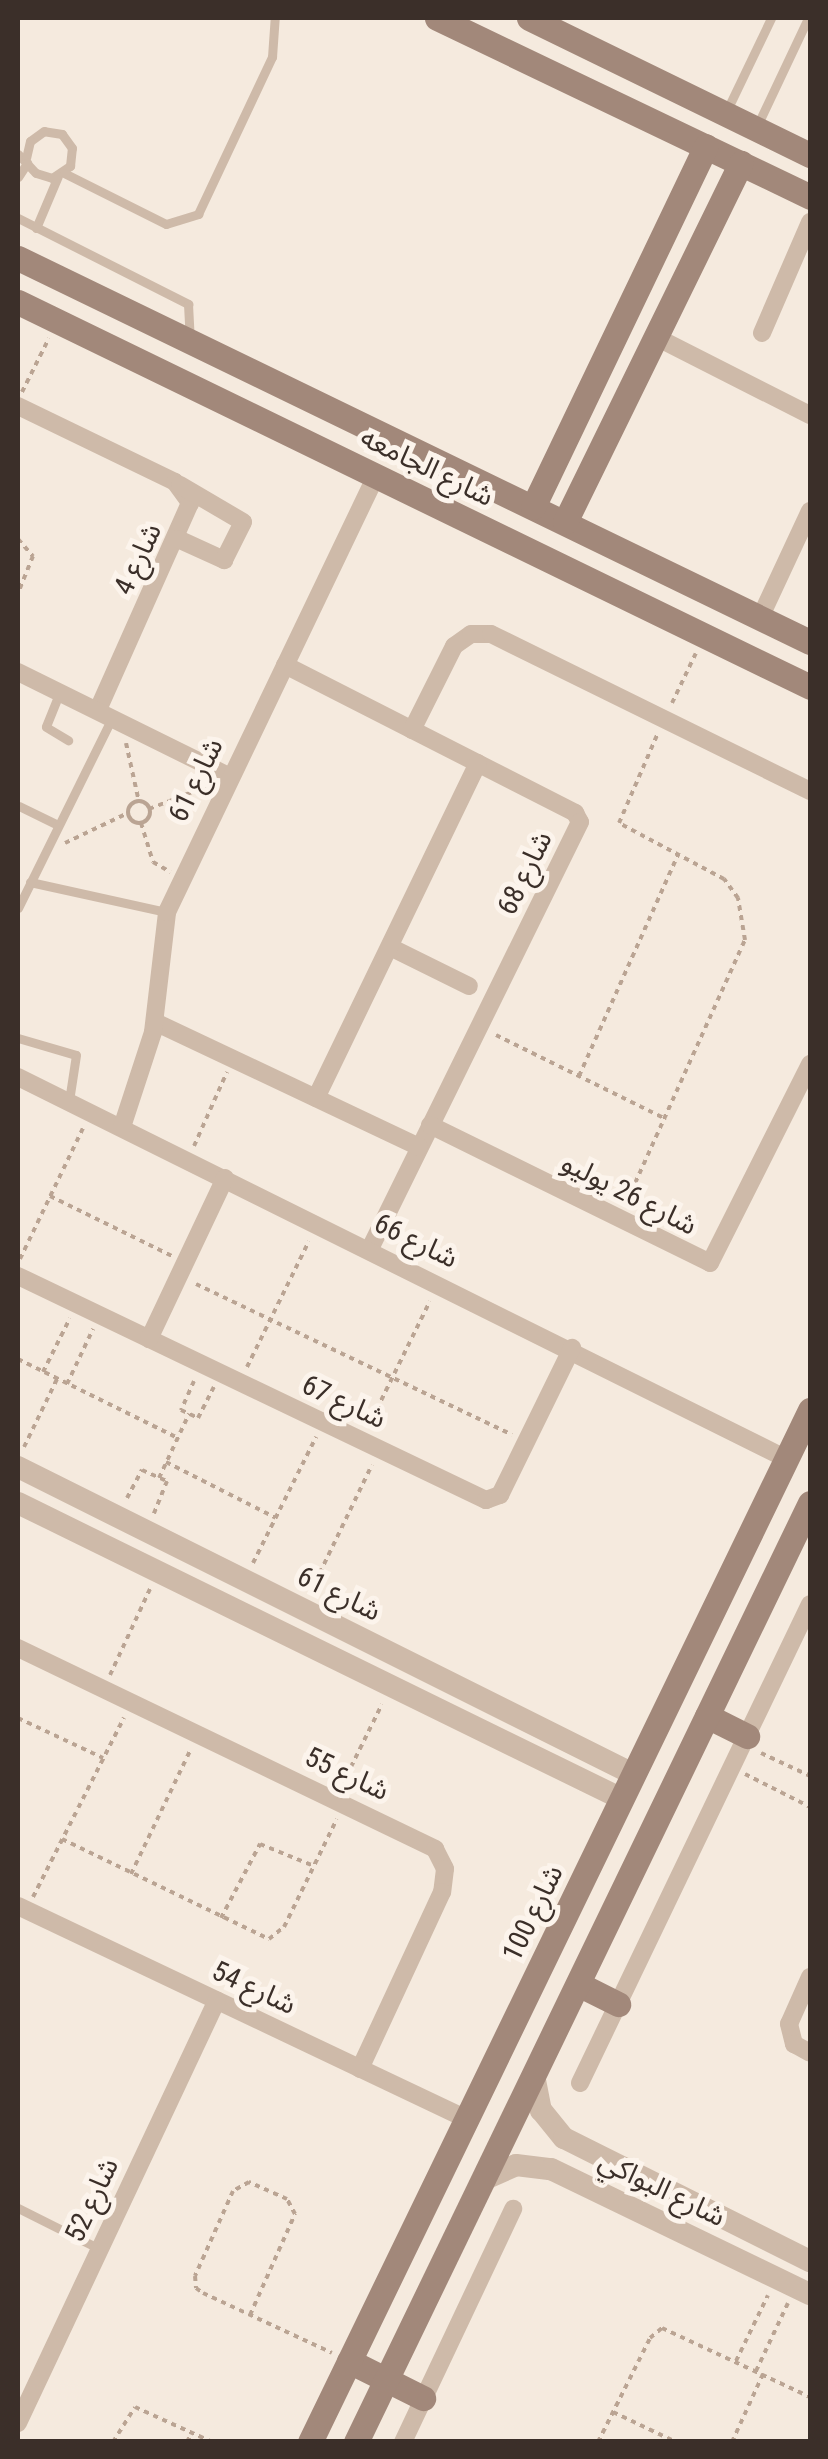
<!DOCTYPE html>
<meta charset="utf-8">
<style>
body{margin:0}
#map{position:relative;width:828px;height:2459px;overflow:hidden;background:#f5eade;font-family:"Roboto Condensed","Noto Sans Arabic",sans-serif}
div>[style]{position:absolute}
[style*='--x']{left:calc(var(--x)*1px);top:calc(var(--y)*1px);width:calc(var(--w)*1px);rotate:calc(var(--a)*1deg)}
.path>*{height:4px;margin-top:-2px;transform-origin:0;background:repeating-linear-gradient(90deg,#baa493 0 5px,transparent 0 10px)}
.path>.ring{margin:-2px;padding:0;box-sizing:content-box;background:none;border:4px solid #baa493;border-radius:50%}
.service>*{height:9px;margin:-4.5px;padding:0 4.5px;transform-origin:4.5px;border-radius:4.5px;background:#cebaa9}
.minor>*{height:18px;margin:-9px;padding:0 9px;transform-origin:9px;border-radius:9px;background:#cebaa9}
.tertiary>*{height:22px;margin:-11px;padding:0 11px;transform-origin:11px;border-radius:11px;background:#cebaa9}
.secondary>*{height:25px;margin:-12.5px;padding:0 12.5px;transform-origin:12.5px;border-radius:12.5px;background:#a2887a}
span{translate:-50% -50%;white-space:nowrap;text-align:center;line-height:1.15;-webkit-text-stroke:10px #fcf4ec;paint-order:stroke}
.street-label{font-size:28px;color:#3b2f29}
.frame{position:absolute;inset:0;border:20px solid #3b2f29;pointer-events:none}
</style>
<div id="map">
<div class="path">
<i style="--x:22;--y:392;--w:60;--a:-63.4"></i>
<i style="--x:18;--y:539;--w:23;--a:49"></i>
<i style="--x:33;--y:556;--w:40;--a:112"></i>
<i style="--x:672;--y:703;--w:55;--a:-64.4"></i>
<i style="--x:126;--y:743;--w:60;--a:77.6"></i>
<i class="ring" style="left:128px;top:801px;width:18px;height:18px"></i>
<i style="--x:149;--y:809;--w:66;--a:-21.5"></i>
<i style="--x:141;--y:823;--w:41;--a:72.9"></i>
<i style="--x:153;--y:862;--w:20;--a:30"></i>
<i style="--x:65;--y:843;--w:70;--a:-25.5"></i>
<i style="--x:496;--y:1035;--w:190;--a:26.3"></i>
<i style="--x:579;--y:1076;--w:242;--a:-65.9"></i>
<i style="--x:194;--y:1146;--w:81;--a:-66"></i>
<i style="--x:50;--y:1196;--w:136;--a:26.2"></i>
<i style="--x:627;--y:1201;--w:286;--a:-65.7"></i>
<i style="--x:745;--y:940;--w:43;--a:-99.5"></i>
<i style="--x:738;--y:898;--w:24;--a:-126"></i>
<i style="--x:724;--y:879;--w:119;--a:-151.9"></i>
<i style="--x:619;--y:823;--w:96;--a:-66.6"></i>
<i style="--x:20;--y:1259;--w:145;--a:-64.3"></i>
<i style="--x:196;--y:1284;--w:350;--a:25.5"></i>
<i style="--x:18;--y:1359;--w:178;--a:26.3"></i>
<i style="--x:247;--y:1367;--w:140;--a:-63.8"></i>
<i style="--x:43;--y:1372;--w:60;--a:-63.4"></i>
<i style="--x:194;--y:1381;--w:32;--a:114"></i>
<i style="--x:181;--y:1410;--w:19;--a:25"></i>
<i style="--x:198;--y:1418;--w:35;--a:-63"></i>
<i style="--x:67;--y:1384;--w:61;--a:-64.7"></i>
<i style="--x:368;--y:1427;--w:140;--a:-63.8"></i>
<i style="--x:24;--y:1447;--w:76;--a:-64.1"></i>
<i style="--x:166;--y:1462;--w:123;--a:27"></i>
<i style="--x:159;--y:1478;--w:71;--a:-64.9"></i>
<i style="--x:127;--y:1498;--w:32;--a:-62"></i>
<i style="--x:142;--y:1470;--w:27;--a:24"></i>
<i style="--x:167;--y:1481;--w:35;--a:112"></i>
<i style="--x:253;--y:1563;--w:141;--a:-63.4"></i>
<i style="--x:311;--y:1591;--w:140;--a:-64.2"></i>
<i style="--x:110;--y:1675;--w:95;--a:-65.1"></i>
<i style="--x:18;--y:1718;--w:94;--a:25.2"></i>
<i style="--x:761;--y:1753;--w:54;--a:25.1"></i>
<i style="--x:745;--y:1774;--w:73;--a:26.9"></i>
<i style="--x:342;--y:1785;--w:90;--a:-63.7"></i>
<i style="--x:62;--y:1839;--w:230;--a:25.8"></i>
<i style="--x:269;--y:1939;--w:19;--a:-39"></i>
<i style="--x:284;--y:1927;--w:120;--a:-63.9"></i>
<i style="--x:131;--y:1874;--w:136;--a:-64.4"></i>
<i style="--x:33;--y:1897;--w:201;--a:-63.1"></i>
<i style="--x:221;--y:1918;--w:84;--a:-62.2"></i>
<i style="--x:260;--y:1844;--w:58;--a:22.2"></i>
<i style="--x:250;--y:2315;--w:111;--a:-66"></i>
<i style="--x:295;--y:2214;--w:17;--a:-118"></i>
<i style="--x:287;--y:2199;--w:42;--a:-155.9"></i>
<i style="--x:249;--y:2182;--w:18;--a:151"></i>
<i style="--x:233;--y:2191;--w:93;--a:114.1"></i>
<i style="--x:195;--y:2276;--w:12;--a:85"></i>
<i style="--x:196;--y:2288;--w:9;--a:36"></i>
<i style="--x:203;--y:2293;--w:142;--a:24.9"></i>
<i style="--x:736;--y:2361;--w:73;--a:-64.1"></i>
<i style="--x:756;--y:2371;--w:75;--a:-64.8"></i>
<i style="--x:613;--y:2412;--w:70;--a:25.5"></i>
<i style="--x:113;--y:2442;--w:41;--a:-57.8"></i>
<i style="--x:135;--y:2407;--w:85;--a:24.4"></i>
<i style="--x:187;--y:2442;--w:11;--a:-63"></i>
<i style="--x:598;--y:2442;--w:116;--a:-63.4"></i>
<i style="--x:650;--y:2338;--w:16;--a:-40"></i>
<i style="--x:662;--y:2328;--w:163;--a:25"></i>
<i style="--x:732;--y:2442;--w:75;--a:-65.5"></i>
</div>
<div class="service">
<i style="--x:727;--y:110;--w:102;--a:-64.4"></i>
<i style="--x:757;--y:126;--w:119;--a:-64.7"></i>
<i style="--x:18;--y:154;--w:26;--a:47"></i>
<i style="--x:36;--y:173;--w:17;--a:17"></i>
<i style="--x:52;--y:178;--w:22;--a:-34"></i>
<i style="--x:70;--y:166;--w:18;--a:-84"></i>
<i style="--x:72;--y:148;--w:17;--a:-126"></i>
<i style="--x:62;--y:134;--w:18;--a:-171"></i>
<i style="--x:44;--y:131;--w:17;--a:144"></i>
<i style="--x:30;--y:141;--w:17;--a:103"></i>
<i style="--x:64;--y:173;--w:114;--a:26.6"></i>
<i style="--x:166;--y:224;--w:34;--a:-17"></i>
<i style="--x:198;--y:214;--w:174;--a:-64.8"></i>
<i style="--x:272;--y:57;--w:39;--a:-86"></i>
<i style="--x:18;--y:177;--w:17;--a:-57"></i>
<i style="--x:18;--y:218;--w:191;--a:26.8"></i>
<i style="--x:188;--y:304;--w:34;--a:87"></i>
<i style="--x:36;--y:228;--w:56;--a:-67.1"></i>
<i style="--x:59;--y:694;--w:35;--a:112"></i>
<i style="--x:46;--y:727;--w:26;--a:31"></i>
<i style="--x:19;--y:806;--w:43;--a:26"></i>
<i style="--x:30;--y:882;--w:140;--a:12.4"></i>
<i style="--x:18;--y:908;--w:212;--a:-63.7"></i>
<i style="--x:18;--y:1038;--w:60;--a:16.3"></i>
<i style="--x:76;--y:1055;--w:47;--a:98.7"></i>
<i style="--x:18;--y:2208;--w:92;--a:26.6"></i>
</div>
<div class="minor">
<i style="--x:762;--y:333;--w:121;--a:-66.6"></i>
<i style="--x:656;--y:337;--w:173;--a:26.9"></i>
<i style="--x:18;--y:406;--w:174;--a:25.8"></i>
<i style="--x:175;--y:482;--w:26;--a:54"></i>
<i style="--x:190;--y:503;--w:227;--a:114"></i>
<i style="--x:178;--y:539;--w:51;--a:24.5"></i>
<i style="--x:224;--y:560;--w:42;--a:-63.4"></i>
<i style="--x:243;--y:522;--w:73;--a:-149.6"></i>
<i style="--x:760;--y:618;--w:118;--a:-65"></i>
<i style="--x:285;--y:665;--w:326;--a:27"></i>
<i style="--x:575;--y:813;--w:10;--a:61"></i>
<i style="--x:580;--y:822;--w:476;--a:116.2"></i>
<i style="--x:18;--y:672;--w:237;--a:26.3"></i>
<i style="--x:412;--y:730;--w:94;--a:-63.4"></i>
<i style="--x:454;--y:646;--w:21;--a:-35"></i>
<i style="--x:471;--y:634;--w:20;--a:0"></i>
<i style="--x:491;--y:634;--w:356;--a:26.2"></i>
<i style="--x:390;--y:947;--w:88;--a:26.3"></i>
<i style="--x:155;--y:1022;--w:292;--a:25.3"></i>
<i style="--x:18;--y:1077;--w:859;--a:26.42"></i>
<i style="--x:316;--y:1098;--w:372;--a:-64.2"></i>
<i style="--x:430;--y:1125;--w:312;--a:26.2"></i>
<i style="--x:710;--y:1263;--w:223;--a:-63.3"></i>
<i style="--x:122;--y:1127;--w:100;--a:-71.9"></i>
<i style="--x:153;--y:1032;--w:121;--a:-83.3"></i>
<i style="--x:167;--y:912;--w:484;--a:-64.4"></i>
<i style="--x:18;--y:1276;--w:519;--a:25.58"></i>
<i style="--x:486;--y:1500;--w:15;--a:-20"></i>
<i style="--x:500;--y:1495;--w:164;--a:-63.9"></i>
<i style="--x:149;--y:1339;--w:178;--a:-64.7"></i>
<i style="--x:18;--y:1648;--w:463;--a:25.7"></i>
<i style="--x:435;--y:1849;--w:22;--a:63"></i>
<i style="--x:445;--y:1869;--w:23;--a:97"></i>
<i style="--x:442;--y:1892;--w:195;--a:114.9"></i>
<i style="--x:18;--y:1906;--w:496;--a:25.4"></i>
<i style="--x:810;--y:1977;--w:51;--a:114.1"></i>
<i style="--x:789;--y:2024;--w:21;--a:76"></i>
<i style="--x:794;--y:2044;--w:18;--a:29"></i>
<i style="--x:580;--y:2083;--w:531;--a:-64.35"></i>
<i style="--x:18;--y:2423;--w:467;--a:-64.8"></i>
<i style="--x:403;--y:2442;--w:258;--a:-64.7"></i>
</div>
<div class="tertiary">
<i style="--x:18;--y:1467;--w:687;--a:26.53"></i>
<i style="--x:18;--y:1503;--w:673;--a:26.11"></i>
<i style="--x:534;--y:2075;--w:36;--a:79"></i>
<i style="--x:541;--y:2110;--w:36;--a:51"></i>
<i style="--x:564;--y:2138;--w:275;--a:26.6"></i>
<i style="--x:485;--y:2179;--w:34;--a:-24"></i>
<i style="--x:516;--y:2165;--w:35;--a:7"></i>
<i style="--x:551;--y:2169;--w:288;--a:25.8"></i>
</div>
<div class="secondary">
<i style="--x:437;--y:18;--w:414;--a:25.6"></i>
<i style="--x:529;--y:18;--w:313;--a:26"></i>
<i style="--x:18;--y:258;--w:880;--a:25.87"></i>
<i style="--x:18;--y:302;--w:881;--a:25.92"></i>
<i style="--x:533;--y:507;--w:400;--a:-64.4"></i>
<i style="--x:565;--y:522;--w:400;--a:-63.9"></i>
<i style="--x:707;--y:1716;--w:45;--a:26.6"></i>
<i style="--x:578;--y:1984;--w:45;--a:26.6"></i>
<i style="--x:349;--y:2361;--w:83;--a:26.6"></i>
<i style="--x:310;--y:2442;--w:1147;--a:-64.15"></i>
<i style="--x:356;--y:2442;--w:1043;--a:-64.2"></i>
</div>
<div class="street-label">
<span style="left:427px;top:467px;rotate:26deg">شارع الجامعه</span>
<span style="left:138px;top:559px;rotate:-65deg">شارع 4</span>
<span style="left:196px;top:780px;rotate:-64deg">شارع 61</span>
<span style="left:525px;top:873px;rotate:-64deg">شارع 68</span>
<span style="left:629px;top:1194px;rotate:27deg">شارع 26 يوليو</span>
<span style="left:416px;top:1241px;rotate:26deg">شارع 66</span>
<span style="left:344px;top:1402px;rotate:25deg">شارع 67</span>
<span style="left:339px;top:1594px;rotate:26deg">شارع 61</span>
<span style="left:347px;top:1774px;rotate:25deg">شارع 55</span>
<span style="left:533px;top:1913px;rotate:-64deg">شارع 100</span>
<span style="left:254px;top:1988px;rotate:25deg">شارع 54</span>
<span style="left:662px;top:2189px;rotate:26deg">شارع البواكي</span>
<span style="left:92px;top:2200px;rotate:-65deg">شارع 52</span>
</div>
<div class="frame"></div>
</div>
